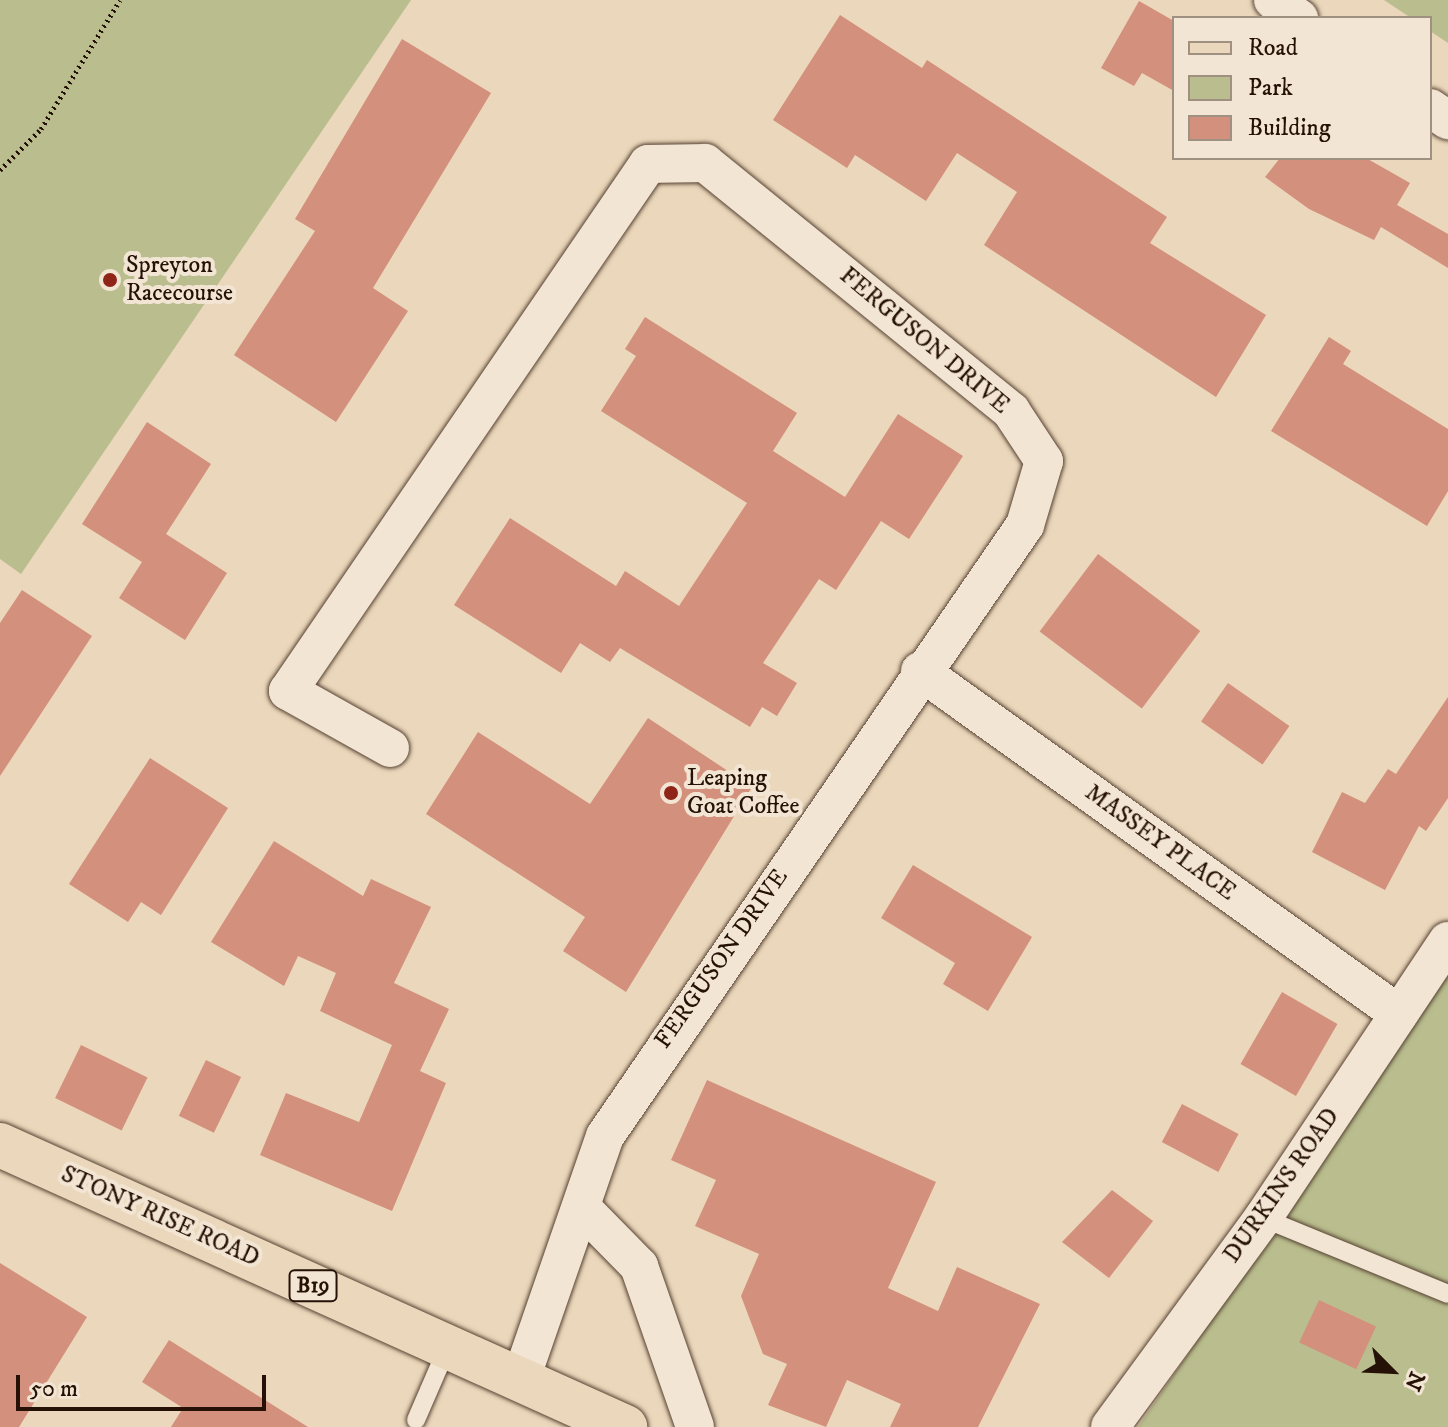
<!DOCTYPE html>
<style>
body{margin:0}
#map{position:relative;width:1448px;height:1427px;overflow:hidden;background:#ebd7bb;font-family:"IM FELL DW Pica",serif}
div>[style]{position:absolute}
[style*='--x']{left:calc(var(--x)*1px);top:calc(var(--y)*1px);width:calc(var(--w)*1px);rotate:calc(var(--a)*1deg)}
.green>*{inset:0;background:#babe8e}
.building>*{inset:0;background:#d3907c;transform-origin:0 0}
.path>*{height:5px;margin-top:-2.5px;transform-origin:0;background:repeating-linear-gradient(90deg,#251105 0 2px,transparent 0 6px)}
.roads{filter:drop-shadow(0 0 2px #564232) drop-shadow(0 0 2px #564232)}
.service>*{height:18px;margin:-9px;padding:0 9px;transform-origin:9px;border-radius:9px;background:#f2e5d3}
.minor>*{height:38px;margin:-19px;padding:0 19px;transform-origin:19px;border-radius:19px;background:#f2e5d3}
.primary>*{height:44px;margin:-22px;padding:0 22px;transform-origin:22px;border-radius:22px;background:#ebd7bb}
.dots>*{width:22px;height:22px;translate:-50% -50%;box-sizing:border-box;border:4px solid #f2e5d3;border-radius:50%}
span{translate:-50% -50%;white-space:nowrap;text-align:center;line-height:1.15;-webkit-text-stroke:8px #f2e5d3;paint-order:stroke}
.shield-label span{padding:2px 6px;background:#f2e5d3;border:2px solid;border-radius:6px;-webkit-text-stroke-width:0}
.shield-label{font-size:22px;color:#251105;font-weight:700}
.poi-label{font-size:24px;color:#251105}
.left{translate:0 -50%;text-align:left}
.street-label{font-size:24px;color:#251105}
.legend{position:absolute;left:1172px;top:16px;width:260px;height:144px;box-sizing:border-box;background:#f2e5d3;border:2px solid #a09081;margin:0;padding:10px 14px;list-style:none;font-size:24px;color:#251105}
.legend li{display:flex;align-items:center;gap:16px;height:40px}
.legend b{width:40px;border:2px solid #a09081}
.north{position:absolute;left:1352px;top:1331px;width:80px;height:80px;-webkit-text-stroke:6px #f2e5d3;paint-order:stroke;rotate:114deg;font-size:22px;font-weight:700;line-height:32px;text-align:center;color:#251105}
.north::after{content:'';display:block;margin:auto;width:28px;height:36px;background:#251105;clip-path:polygon(50% 0,100% 100%,50% 72%,0 100%)}
.scale{position:absolute;left:16px;top:1375px;width:250px;height:36px;box-sizing:border-box;border:4px solid #251105;border-top:0;padding-left:10px;font-size:24px;line-height:28px;white-space:nowrap;color:#251105;-webkit-text-stroke:6px #f2e5d3;paint-order:stroke}
</style>
<div id="map">
<div class="green">
<i style="clip-path:polygon(0 0,411px 0,21px 574px,0 559px)"></i>
<i style="clip-path:polygon(1384px 0,1448px 0,1448px 43px,1430px 31px,1430px 18px,1411px 18px)"></i>
<i style="clip-path:polygon(1448px 971px,1448px 1427px,1138px 1427px,1257px 1254px)"></i>
</div>
<div class="building">
<i style="clip-path:polygon(1139px 1px,1174px 21px,1174px 91px,1142px 73px,1134px 86px,1101px 68px)"></i>
<i style="clip-path:polygon(840px 15px,922px 68px,927px 60px,1167px 217px,1150px 243px,1266px 315px,1216px 397px,984px 245px,1017px 192px,957px 153px,926px 201px,855px 155px,847px 168px,773px 120px)"></i>
<i style="clip-path:polygon(402px 39px,491px 93px,373px 288px,408px 311px,336px 422px,234px 355px,315px 231px,295px 219px)"></i>
<i style="clip-path:polygon(1280px 158px,1366px 158px,1410px 183px,1397px 205px,1448px 234px,1448px 268px,1381px 227px,1374px 240px,1309px 209px,1265px 177px)"></i>
<i style="clip-path:polygon(645px 317px,797px 413px,773px 451px,845px 497px,898px 414px,963px 456px,909px 539px,881px 521px,836px 590px,819px 579px,763px 663px,797px 683px,777px 716px,762px 707px,750px 727px,620px 648px,610px 662px,580px 643px,561px 673px,454px 605px,510px 518px,616px 586px,625px 571px,679px 606px,747px 503px,601px 411px,636px 356px,625px 349px)"></i>
<i style="clip-path:polygon(1329px 337px,1351px 351px,1343px 364px,1448px 429px,1448px 491px,1427px 526px,1271px 431px)"></i>
<i style="clip-path:polygon(147px 422px,211px 464px,166px 534px,227px 573px,185px 640px,119px 598px,142px 562px,82px 524px)"></i>
<i style="left:1098px;top:554px;width:128px;height:97px;rotate:37deg"></i>
<i style="clip-path:polygon(22px 590px,92px 636px,0 776px,0 623px)"></i>
<i style="left:1228px;top:683px;width:75px;height:47px;rotate:35deg"></i>
<i style="clip-path:polygon(1448px 697px,1448px 798px,1426px 831px,1419px 826px,1385px 890px,1312px 852px,1342px 792px,1365px 803px,1388px 769px,1396px 774px)"></i>
<i style="clip-path:polygon(648px 718px,752px 787px,626px 992px,563px 951px,585px 917px,426px 814px,478px 732px,590px 804px)"></i>
<i style="clip-path:polygon(150px 758px,228px 808px,161px 915px,141px 902px,128px 922px,69px 884px)"></i>
<i style="clip-path:polygon(274px 841px,363px 896px,371px 879px,431px 907px,394px 983px,449px 1009px,420px 1071px,446px 1083px,392px 1211px,260px 1155px,286px 1093px,359px 1122px,392px 1045px,320px 1011px,336px 973px,298px 956px,284px 986px,211px 942px)"></i>
<i style="clip-path:polygon(913px 865px,1032px 937px,988px 1011px,943px 984px,955px 963px,881px 918px)"></i>
<i style="left:1282px;top:992px;width:64px;height:83px;rotate:30deg"></i>
<i style="left:81px;top:1045px;width:74px;height:59px;rotate:26deg"></i>
<i style="left:206px;top:1060px;width:39px;height:62px;rotate:26deg"></i>
<i style="clip-path:polygon(707px 1080px,936px 1182px,888px 1288px,938px 1311px,957px 1267px,1040px 1304px,978px 1427px,890px 1427px,901px 1404px,847px 1380px,826px 1427px,768px 1405px,787px 1364px,763px 1354px,741px 1296px,759px 1254px,695px 1226px,716px 1180px,671px 1160px)"></i>
<i style="left:1182px;top:1104px;width:64px;height:43px;rotate:28deg"></i>
<i style="clip-path:polygon(1112px 1190px,1153px 1221px,1109px 1278px,1062px 1242px)"></i>
<i style="clip-path:polygon(0 1263px,87px 1317px,19px 1427px,0 1427px)"></i>
<i style="left:1319px;top:1300px;width:63px;height:47px;rotate:25deg"></i>
<i style="clip-path:polygon(169px 1340px,308px 1427px,171px 1427px,183px 1408px,142px 1382px)"></i>
</div>
<div class="path">
<i style="--x:0;--y:170;--w:58;--a:-45"></i>
<i style="--x:41;--y:129;--w:151;--a:-58.5"></i>
</div>
<div class="roads">
<div class="service">
<i style="--x:1263;--y:1218;--w:200;--a:22.3"></i>
<i style="--x:416;--y:1420;--w:81;--a:-66.6"></i>
</div>
<div class="minor">
<i style="--x:1273;--y:0;--w:32;--a:35"></i>
<i style="--x:1430;--y:108;--w:22;--a:34"></i>
<i style="--x:920;--y:671;--w:589;--a:35.61"></i>
<i style="--x:390;--y:748;--w:117;--a:-150.8"></i>
<i style="--x:288;--y:691;--w:638;--a:-55.66"></i>
<i style="--x:648;--y:164;--w:57;--a:-1"></i>
<i style="--x:705;--y:163;--w:394;--a:39"></i>
<i style="--x:1011;--y:411;--w:60;--a:56.6"></i>
<i style="--x:1044;--y:461;--w:67;--a:106.5"></i>
<i style="--x:1025;--y:525;--w:741;--a:124.5"></i>
<i style="--x:605;--y:1136;--w:257;--a:109.1"></i>
<i style="--x:581;--y:1207;--w:83;--a:45.5"></i>
<i style="--x:639;--y:1266;--w:170;--a:70.8"></i>
<i style="--x:1110;--y:1427;--w:259;--a:-53.8"></i>
<i style="--x:1263;--y:1218;--w:333;--a:-56.3"></i>
</div>
<div class="primary">
<i style="--x:0;--y:1145;--w:686;--a:24.28"></i>
</div>
</div>
<div class="dots">
<i style="left:110px;top:280px;background:#8f2418"></i>
<i style="left:671px;top:793px;background:#8f2418"></i>
</div>
<div class="shield-label">
<span style="left:313px;top:1286px">B19</span>
</div>
<div class="poi-label">
<span class="left" style="left:126px;top:280px">Spreyton<br>Racecourse</span>
<span class="left" style="left:687px;top:793px">Leaping<br>Goat Coffee</span>
</div>
<div class="street-label">
<span style="left:924px;top:341px;rotate:40deg">FERGUSON DRIVE</span>
<span style="left:1160px;top:843px;rotate:36deg">MASSEY PLACE</span>
<span style="left:722px;top:959px;rotate:-55deg">FERGUSON DRIVE</span>
<span style="left:1282px;top:1186px;rotate:-55deg">DURKINS ROAD</span>
<span style="left:160px;top:1217px;rotate:24deg">STONY RISE ROAD</span>
</div>
<ul class="legend">
<li><b style="height:10px;background:#ebd7bb"></b>Road</li>
<li><b style="height:22px;background:#babe8e"></b>Park</li>
<li><b style="height:22px;background:#d3907c"></b>Building</li>
</ul>
<div class="north">N</div>
<div class="scale">50 m</div>
</div>
